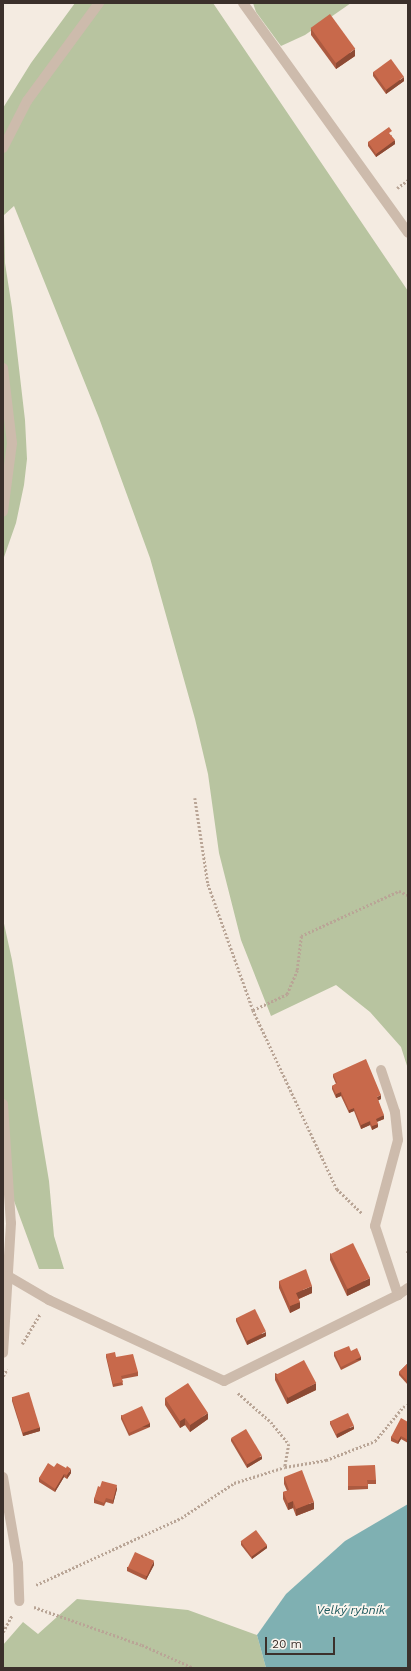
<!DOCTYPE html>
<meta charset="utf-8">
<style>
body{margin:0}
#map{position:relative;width:411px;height:1671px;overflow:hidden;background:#f4ebe1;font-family:"Work Sans",sans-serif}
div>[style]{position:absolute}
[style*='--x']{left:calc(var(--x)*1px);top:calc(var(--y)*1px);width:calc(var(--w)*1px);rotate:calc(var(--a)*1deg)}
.green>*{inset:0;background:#b8c4a0}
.water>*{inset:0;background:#7fb0b2}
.path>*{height:2.5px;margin-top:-1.25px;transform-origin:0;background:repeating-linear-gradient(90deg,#b9a596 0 2px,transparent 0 4px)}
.lane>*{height:10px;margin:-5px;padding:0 5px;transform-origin:5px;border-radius:5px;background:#cdbbac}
.street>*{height:10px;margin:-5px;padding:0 5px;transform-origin:5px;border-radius:5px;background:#cdbbac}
.wall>*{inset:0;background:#ac5a40}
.shaded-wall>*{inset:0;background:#8c4a34;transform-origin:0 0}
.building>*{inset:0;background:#c8694b;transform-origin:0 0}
span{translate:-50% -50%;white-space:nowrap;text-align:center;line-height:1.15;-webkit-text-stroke:3.5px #fbf5ee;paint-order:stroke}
.water-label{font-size:12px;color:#1f5a5e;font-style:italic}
.frame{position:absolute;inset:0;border:4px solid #3b302b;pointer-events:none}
.scale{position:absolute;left:265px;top:1637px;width:70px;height:18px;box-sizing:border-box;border:2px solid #3b302b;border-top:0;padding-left:5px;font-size:12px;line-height:14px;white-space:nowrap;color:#3b302b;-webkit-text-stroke:3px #fbf5ee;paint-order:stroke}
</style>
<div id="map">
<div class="green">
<i style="clip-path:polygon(75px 3px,213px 3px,408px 291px,408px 1069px,401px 1047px,370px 1012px,336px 985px,271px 1016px,241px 940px,219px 853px,208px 774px,195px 719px,150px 558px,99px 418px,14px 206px,4px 215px,5px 263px,12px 308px,25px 420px,27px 459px,24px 485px,16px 523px,3px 560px,3px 108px,31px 63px)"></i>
<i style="clip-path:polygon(253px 3px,351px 3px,305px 35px,281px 46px,256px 12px)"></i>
<i style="clip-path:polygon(3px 919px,12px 960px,49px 1181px,54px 1236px,64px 1269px,39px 1269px,3px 1171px)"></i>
<i style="clip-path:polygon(77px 1599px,188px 1610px,257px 1635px,266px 1668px,3px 1668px,3px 1645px,23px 1622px,38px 1634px)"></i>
</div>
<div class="water">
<i style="clip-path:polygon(408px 1504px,408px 1668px,266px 1668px,257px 1635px,286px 1594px,345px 1541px)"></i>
</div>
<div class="path">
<i style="--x:397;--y:188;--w:14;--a:-36"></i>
<i style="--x:195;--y:798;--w:87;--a:81.4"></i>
<i style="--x:208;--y:884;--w:134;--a:70.3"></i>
<i style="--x:253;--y:1010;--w:198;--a:64.9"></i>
<i style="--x:337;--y:1189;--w:35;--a:44"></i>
<i style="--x:253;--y:1010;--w:38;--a:-25"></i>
<i style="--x:287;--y:994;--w:26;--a:-67"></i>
<i style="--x:297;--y:970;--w:34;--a:-83"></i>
<i style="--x:301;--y:936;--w:108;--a:-24.7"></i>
<i style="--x:399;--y:891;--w:10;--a:24"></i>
<i style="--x:408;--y:1251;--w:2;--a:90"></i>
<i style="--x:22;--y:1344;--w:35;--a:-59"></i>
<i style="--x:3;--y:1376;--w:8;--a:-60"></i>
<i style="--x:238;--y:1393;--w:44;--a:41.3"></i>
<i style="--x:271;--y:1422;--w:28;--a:51"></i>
<i style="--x:289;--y:1444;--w:23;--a:100"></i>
<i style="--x:36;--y:1585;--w:160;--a:-24.8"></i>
<i style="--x:181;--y:1518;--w:64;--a:-33.4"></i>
<i style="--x:234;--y:1483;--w:53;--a:-17.4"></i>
<i style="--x:285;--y:1467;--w:42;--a:-9.7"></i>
<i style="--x:326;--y:1460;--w:53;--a:-21.2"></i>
<i style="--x:375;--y:1441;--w:44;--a:-50.5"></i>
<i style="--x:403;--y:1407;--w:5;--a:-22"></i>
<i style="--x:34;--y:1607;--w:114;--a:19.4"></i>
<i style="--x:142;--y:1645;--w:57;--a:23.9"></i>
<i style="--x:3;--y:1632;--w:19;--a:-62"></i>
</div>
<div class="lane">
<i style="--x:3;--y:148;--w:53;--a:-62.9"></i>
<i style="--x:27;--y:101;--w:122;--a:-53.7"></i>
<i style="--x:3;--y:368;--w:76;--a:83.2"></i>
<i style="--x:12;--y:443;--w:69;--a:97.5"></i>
<i style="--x:381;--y:1070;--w:44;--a:71.6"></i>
<i style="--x:395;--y:1112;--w:28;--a:84"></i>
<i style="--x:398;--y:1140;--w:89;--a:105"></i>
<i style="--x:375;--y:1226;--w:73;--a:71.6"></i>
<i style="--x:3;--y:1104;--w:119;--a:86.2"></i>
<i style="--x:11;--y:1223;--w:130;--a:93.5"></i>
<i style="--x:8;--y:1276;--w:48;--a:30.3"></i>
<i style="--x:49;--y:1300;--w:193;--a:24.8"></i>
<i style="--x:224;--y:1381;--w:194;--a:-26.3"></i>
<i style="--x:398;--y:1295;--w:12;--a:-35"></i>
<i style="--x:3;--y:1477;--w:88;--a:80.2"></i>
<i style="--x:18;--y:1564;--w:37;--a:88"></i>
</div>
<div class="street">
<i style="--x:243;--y:3;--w:283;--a:54.3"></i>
</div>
<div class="wall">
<i style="clip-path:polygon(311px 28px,355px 56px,336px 69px,311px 35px)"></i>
<i style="clip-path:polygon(373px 72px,404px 81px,386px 94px,373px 76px)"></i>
<i style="clip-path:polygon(391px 135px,395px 144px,376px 157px,368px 146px,368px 142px,392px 135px)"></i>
<i style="clip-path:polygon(333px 1074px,381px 1099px,378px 1100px,384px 1119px,377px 1122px,378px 1127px,372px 1130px,370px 1125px,361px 1129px,354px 1111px,349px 1113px,341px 1096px,336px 1098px,332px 1089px,332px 1086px,336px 1084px,333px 1077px)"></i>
<i style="clip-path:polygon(330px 1253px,370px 1285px,347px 1296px,330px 1260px)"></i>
<i style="clip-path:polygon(279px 1281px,312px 1293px,299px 1299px,300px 1308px,290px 1313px,279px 1288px)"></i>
<i style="clip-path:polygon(236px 1318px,266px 1336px,247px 1345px,236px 1321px)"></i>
<i style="clip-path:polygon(351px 1351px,361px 1360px,341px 1370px,334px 1356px,334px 1352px)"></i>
<i style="clip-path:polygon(106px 1354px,116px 1357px,138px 1372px,138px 1376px,122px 1379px,123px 1385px,113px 1387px,106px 1357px)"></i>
<i style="clip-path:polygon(408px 1363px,408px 1385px,399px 1375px,399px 1372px)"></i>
<i style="clip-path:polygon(275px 1373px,316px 1390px,287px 1404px,275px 1380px)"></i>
<i style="clip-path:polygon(12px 1397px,40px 1431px,23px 1436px,12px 1401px)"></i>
<i style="clip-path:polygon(165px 1398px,208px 1419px,190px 1432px,185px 1425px,180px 1428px,165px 1405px)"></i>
<i style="clip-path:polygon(121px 1415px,150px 1427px,129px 1436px,121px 1419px)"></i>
<i style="clip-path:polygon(330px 1421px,354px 1429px,337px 1438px,330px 1424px)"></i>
<i style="clip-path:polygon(408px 1422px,408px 1443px,401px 1439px,398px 1444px,391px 1441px,391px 1437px)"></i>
<i style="clip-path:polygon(231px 1438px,262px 1459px,247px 1468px,231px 1441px)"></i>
<i style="clip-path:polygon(348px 1466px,376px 1480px,376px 1484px,368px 1484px,368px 1489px,348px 1490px)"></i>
<i style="clip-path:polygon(54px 1467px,71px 1473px,67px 1479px,64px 1477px,55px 1492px,39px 1482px,39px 1478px)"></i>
<i style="clip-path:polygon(284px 1477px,314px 1509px,296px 1516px,293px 1508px,288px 1510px,283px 1499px,283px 1492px,287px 1491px,284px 1484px)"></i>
<i style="clip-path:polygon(100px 1487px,117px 1489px,113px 1504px,106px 1502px,104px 1506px,94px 1503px,94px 1499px)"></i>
<i style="clip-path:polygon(241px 1541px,267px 1548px,252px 1559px,241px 1545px)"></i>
<i style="clip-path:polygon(154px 1565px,146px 1580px,127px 1571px,127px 1567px)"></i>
</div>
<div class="shaded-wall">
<i style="clip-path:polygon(355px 49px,355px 56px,336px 69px,336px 63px)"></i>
<i style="clip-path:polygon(404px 77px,404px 81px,386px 94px,386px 90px)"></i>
<i style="clip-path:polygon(395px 140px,395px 144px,376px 157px,376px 154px)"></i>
<i style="clip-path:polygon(341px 1092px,341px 1096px,336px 1098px,336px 1094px)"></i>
<i style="clip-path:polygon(381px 1095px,381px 1099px,377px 1101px,377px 1097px)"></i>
<i style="clip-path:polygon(354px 1108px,354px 1111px,349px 1113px,349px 1110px)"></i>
<i style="clip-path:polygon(384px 1115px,384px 1119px,376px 1122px,376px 1119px)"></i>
<i style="clip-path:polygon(370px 1121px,370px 1125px,361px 1129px,361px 1125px)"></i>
<i style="clip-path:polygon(378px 1124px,378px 1127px,372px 1130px,372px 1126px)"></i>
<i style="clip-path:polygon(370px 1278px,370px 1285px,347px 1296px,347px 1289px)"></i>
<i style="clip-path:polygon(312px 1286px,312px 1293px,296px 1300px,296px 1293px)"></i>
<i style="clip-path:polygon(300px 1302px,300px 1308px,290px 1313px,290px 1306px)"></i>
<i style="clip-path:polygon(266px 1332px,266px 1336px,247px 1345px,247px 1341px)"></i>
<i style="left:361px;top:1357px;width:3px;height:22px;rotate:90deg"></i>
<i style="clip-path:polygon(316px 1383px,316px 1390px,287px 1404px,287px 1397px)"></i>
<i style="clip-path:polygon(208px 1413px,208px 1419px,190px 1432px,190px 1425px)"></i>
<i style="clip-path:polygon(185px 1418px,185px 1425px,180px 1428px,180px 1421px)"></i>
<i style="left:150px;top:1423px;width:4px;height:23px;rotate:90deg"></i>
<i style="clip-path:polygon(354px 1426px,354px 1429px,337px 1438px,337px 1434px)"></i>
<i style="clip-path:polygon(40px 1427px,40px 1431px,23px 1436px,23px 1433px)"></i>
<i style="clip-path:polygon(401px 1436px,401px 1439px,398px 1444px,398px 1441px)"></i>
<i style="clip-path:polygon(262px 1456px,262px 1459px,247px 1468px,247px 1464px)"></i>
<i style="clip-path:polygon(71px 1469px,71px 1473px,67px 1479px,67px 1475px)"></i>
<i style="clip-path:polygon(64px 1474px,64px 1477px,55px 1492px,55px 1489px)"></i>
<i style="clip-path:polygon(117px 1485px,117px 1489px,113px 1504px,113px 1500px)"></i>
<i style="clip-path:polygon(293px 1501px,293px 1508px,288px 1510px,288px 1503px)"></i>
<i style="clip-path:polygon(314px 1502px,314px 1509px,296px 1516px,296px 1509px)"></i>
<i style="clip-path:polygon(267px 1545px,267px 1548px,252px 1559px,252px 1555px)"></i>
<i style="clip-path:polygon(154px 1561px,154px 1565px,146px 1580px,146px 1576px)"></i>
</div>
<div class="building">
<i style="left:330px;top:14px;width:43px;height:24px;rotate:54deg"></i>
<i style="left:391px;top:59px;width:22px;height:22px;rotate:54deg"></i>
<i style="clip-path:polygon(389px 127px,392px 131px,389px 133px,395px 140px,376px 154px,368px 142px)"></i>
<i style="clip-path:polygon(366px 1059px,381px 1095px,377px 1097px,384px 1115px,376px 1119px,378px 1124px,372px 1126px,370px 1121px,361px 1125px,354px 1108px,349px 1110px,341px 1092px,336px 1094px,332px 1086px,337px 1083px,333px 1074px)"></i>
<i style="left:353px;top:1243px;width:39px;height:25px;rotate:64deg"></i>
<i style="clip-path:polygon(306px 1269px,312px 1286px,296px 1293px,300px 1302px,290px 1306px,279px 1281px)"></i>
<i style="left:255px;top:1309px;width:25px;height:21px;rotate:64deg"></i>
<i style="clip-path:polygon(349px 1346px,351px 1351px,357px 1348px,361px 1357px,341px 1367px,334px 1352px)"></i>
<i style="clip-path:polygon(115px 1352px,116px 1357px,133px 1354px,138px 1372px,121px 1376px,123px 1382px,113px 1384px,106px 1354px)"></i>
<i style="left:304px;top:1360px;width:26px;height:32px;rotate:62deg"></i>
<i style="clip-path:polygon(408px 1363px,408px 1382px,399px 1372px)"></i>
<i style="clip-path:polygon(188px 1383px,208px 1413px,190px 1425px,185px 1418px,180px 1421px,165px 1398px)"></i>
<i style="left:29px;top:1392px;width:37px;height:18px;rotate:73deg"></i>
<i style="left:142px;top:1406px;width:19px;height:23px;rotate:65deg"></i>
<i style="left:348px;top:1413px;width:14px;height:20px;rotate:65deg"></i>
<i style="clip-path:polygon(401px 1418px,408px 1422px,408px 1440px,401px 1436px,398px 1441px,391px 1437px)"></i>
<i style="left:246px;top:1429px;width:31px;height:17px;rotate:59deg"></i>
<i style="clip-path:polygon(48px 1463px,54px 1467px,57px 1463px,66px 1468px,67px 1466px,71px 1469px,67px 1475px,64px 1474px,55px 1489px,39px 1478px)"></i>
<i style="clip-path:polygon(375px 1465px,376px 1480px,367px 1480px,368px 1486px,348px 1486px,348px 1466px)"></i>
<i style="clip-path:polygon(302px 1470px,314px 1502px,296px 1509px,293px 1501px,288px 1503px,283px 1492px,289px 1490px,284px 1477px)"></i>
<i style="clip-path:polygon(102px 1481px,117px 1485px,113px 1500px,106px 1498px,104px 1503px,94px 1499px,98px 1486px,100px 1487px)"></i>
<i style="left:256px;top:1530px;width:19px;height:19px;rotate:54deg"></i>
<i style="left:135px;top:1552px;width:21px;height:17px;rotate:25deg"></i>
</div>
<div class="water-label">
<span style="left:351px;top:1611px">Velký rybník</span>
</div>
<div class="frame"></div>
<div class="scale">20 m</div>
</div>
